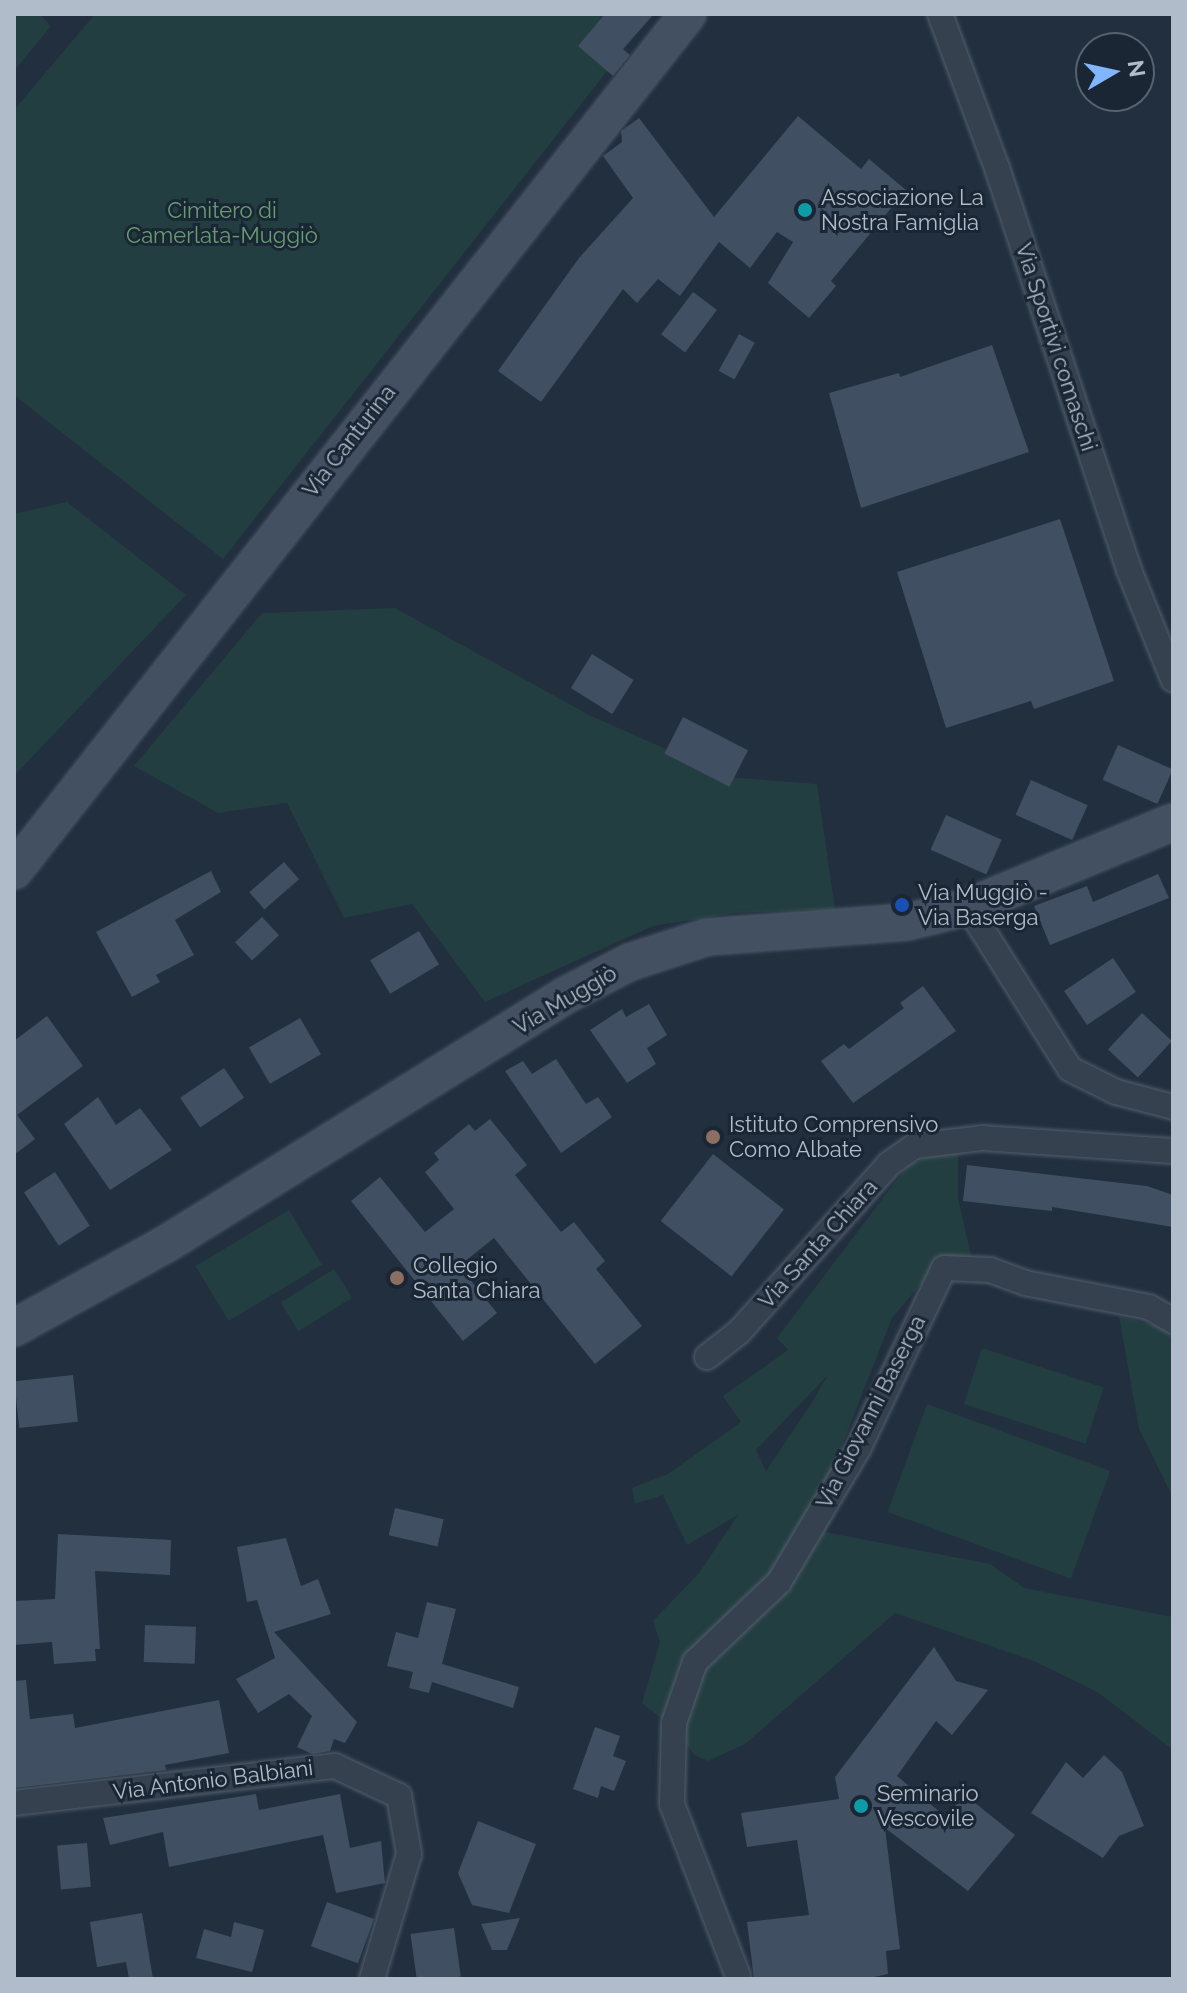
<!DOCTYPE html>
<meta charset="utf-8">
<style>
body{margin:0}
#map{position:relative;width:1187px;height:1993px;overflow:hidden;background:#212f3f;font-family:Raleway,sans-serif}
div>[style]{position:absolute}
[style*='--x']{left:calc(var(--x)*1px);top:calc(var(--y)*1px);width:calc(var(--w)*1px);rotate:calc(var(--a)*1deg)}
.green>*{inset:0;background:#233e40;transform-origin:0 0}
.building>*{inset:0;background:#404f61;transform-origin:0 0}
.roads{filter:drop-shadow(0 0 2px #535f6d) drop-shadow(0 0 2px #535f6d)}
.street>*{height:24px;margin:-12px;padding:0 12px;transform-origin:12px;border-radius:12px;background:#35414f}
.secondary>*{height:34px;margin:-17px;padding:0 17px;transform-origin:17px;border-radius:17px;background:#435062}
.dots>*{width:22px;height:22px;translate:-50% -50%;box-sizing:border-box;border:4px solid #1a2634;border-radius:50%}
span{translate:-50% -50%;white-space:nowrap;text-align:center;line-height:1.15;-webkit-text-stroke:6px #1a2634;paint-order:stroke}
.poi-label{font-size:22px;color:#b1bcca}
.left{translate:0 -50%;text-align:left}
.park-label{font-size:22px;color:#669d70}
.street-label{font-size:22px;color:#b1bcca}
.frame{position:absolute;inset:0;border:16px solid #b1bcca;pointer-events:none}
.north{position:absolute;left:1075px;top:32px;width:80px;height:80px;box-sizing:border-box;background:#1a2634;border:2px solid #566270;border-radius:50%;rotate:81deg;font-size:22px;font-weight:700;line-height:32px;text-align:center;color:#b1bcca}
.north::after{content:'';display:block;margin:auto;width:28px;height:36px;background:#81b6ff;clip-path:polygon(50% 0,100% 100%,50% 72%,0 100%)}
</style>
<div id="map">
<div class="green">
<i style="clip-path:polygon(14px 14px,39px 14px,51px 26px,14px 71px)"></i>
<i style="clip-path:polygon(95px 14px,652px 14px,223px 559px,14px 395px,14px 110px)"></i>
<i style="clip-path:polygon(67px 502px,186px 595px,14px 776px,14px 514px)"></i>
<i style="clip-path:polygon(395px 608px,589px 715px,729px 777px,817px 784px,835px 909px,734px 913px,653px 926px,485px 1002px,412px 904px,344px 918px,287px 803px,218px 813px,134px 766px,262px 613px)"></i>
<i style="clip-path:polygon(evenodd,958px 1146px,958px 1198px,972px 1260px,932px 1271px,892px 1318px,835px 1463px,831px 1479px,842px 1495px,825px 1532px,990px 1564px,1024px 1588px,1173px 1617px,1173px 1750px,1099px 1693px,1034px 1661px,895px 1613px,745px 1744px,708px 1761px,694px 1755px,680px 1734px,642px 1703px,660px 1642px,653px 1621px,699px 1573px,738px 1515px,687px 1545px,663px 1495px,635px 1504px,632px 1488px,668px 1474px,741px 1422px,723px 1396px,788px 1350px,777px 1338px,908px 1165px,958px 1146px,827px 1376px,813px 1401px,766px 1471px,756px 1450px,827px 1376px)"></i>
<i style="left:289px;top:1210px;width:64px;height:109px;rotate:59deg"></i>
<i style="left:334px;top:1269px;width:34px;height:63px;rotate:58deg"></i>
<i style="clip-path:polygon(1119px 1316px,1173px 1330px,1173px 1498px,1139px 1429px)"></i>
<i style="left:982px;top:1348px;width:128px;height:59px;rotate:18deg"></i>
<i style="left:927px;top:1404px;width:195px;height:115px;rotate:20deg"></i>
</div>
<div class="building">
<i style="clip-path:polygon(605px 14px,654px 14px,623px 49px,630px 55px,613px 76px,578px 46px)"></i>
<i style="clip-path:polygon(798px 116px,861px 169px,869px 159px,906px 190px,831px 281px,836px 286px,809px 318px,768px 283px,793px 242px,777px 232px,750px 268px,719px 242px,680px 296px,658px 279px,637px 303px,623px 289px,541px 402px,498px 371px,579px 258px,633px 198px,603px 156px,622px 142px,621px 131px,639px 118px,714px 217px)"></i>
<i style="left:693px;top:292px;width:30px;height:53px;rotate:37deg"></i>
<i style="left:739px;top:334px;width:18px;height:42px;rotate:29deg"></i>
<i style="clip-path:polygon(992px 345px,1029px 452px,861px 508px,829px 393px,899px 373px,900px 377px)"></i>
<i style="clip-path:polygon(1060px 519px,1114px 681px,1034px 709px,1031px 701px,946px 728px,897px 572px)"></i>
<i style="left:592px;top:654px;width:49px;height:40px;rotate:32deg"></i>
<i style="left:683px;top:717px;width:73px;height:41px;rotate:27deg"></i>
<i style="left:1118px;top:745px;width:60px;height:38px;rotate:24deg"></i>
<i style="left:1031px;top:780px;width:62px;height:38px;rotate:24deg"></i>
<i style="left:946px;top:815px;width:61px;height:38px;rotate:24deg"></i>
<i style="left:284px;top:862px;width:23px;height:46px;rotate:49deg"></i>
<i style="clip-path:polygon(211px 871px,221px 892px,175px 920px,194px 955px,156px 975px,160px 982px,132px 997px,96px 932px)"></i>
<i style="clip-path:polygon(1158px 874px,1169px 898px,1050px 945px,1034px 906px,1087px 886px,1093px 902px)"></i>
<i style="left:262px;top:917px;width:25px;height:37px;rotate:47deg"></i>
<i style="left:419px;top:931px;width:39px;height:57px;rotate:59deg"></i>
<i style="left:1113px;top:958px;width:41px;height:59px;rotate:56deg"></i>
<i style="clip-path:polygon(923px 986px,956px 1031px,853px 1103px,821px 1061px,844px 1044px,849px 1049px,904px 1008px,900px 1003px)"></i>
<i style="clip-path:polygon(649px 1004px,667px 1035px,647px 1048px,656px 1064px,627px 1083px,590px 1030px,622px 1009px,626px 1017px)"></i>
<i style="left:1142px;top:1013px;width:41px;height:50px;rotate:43deg"></i>
<i style="clip-path:polygon(47px 1016px,83px 1066px,17px 1115px,35px 1139px,14px 1155px,14px 1041px)"></i>
<i style="left:300px;top:1018px;width:42px;height:59px;rotate:60deg"></i>
<i style="clip-path:polygon(556px 1059px,586px 1104px,598px 1097px,612px 1117px,561px 1153px,505px 1071px,523px 1061px,532px 1074px)"></i>
<i style="left:224px;top:1068px;width:36px;height:53px;rotate:56deg"></i>
<i style="clip-path:polygon(98px 1097px,116px 1125px,140px 1108px,172px 1150px,110px 1190px,64px 1124px)"></i>
<i style="clip-path:polygon(490px 1119px,527px 1165px,515px 1175px,561px 1232px,574px 1222px,605px 1261px,596px 1269px,642px 1326px,595px 1364px,494px 1238px,459px 1266px,497px 1313px,463px 1341px,351px 1201px,380px 1177px,425px 1232px,454px 1209px,425px 1172px,439px 1160px,434px 1153px,469px 1124px,475px 1131px)"></i>
<i style="left:713px;top:1154px;width:90px;height:85px;rotate:38deg"></i>
<i style="clip-path:polygon(967px 1165px,1147px 1186px,1173px 1195px,1173px 1227px,1052px 1207px,1052px 1211px,963px 1201px)"></i>
<i style="left:55px;top:1172px;width:64px;height:37px;rotate:57deg"></i>
<i style="left:73px;top:1375px;width:47px;height:59px;rotate:84deg"></i>
<i style="left:395px;top:1508px;width:50px;height:28px;rotate:13deg"></i>
<i style="clip-path:polygon(58px 1534px,171px 1540px,170px 1575px,95px 1571px,100px 1649px,95px 1649px,96px 1661px,54px 1664px,52px 1642px,14px 1645px,14px 1601px,55px 1599px)"></i>
<i style="clip-path:polygon(286px 1538px,301px 1586px,318px 1579px,331px 1614px,274px 1632px,357px 1722px,345px 1743px,334px 1739px,330px 1751px,312px 1754px,297px 1747px,312px 1716px,289px 1694px,258px 1713px,236px 1679px,275px 1658px,257px 1600px,247px 1602px,237px 1547px)"></i>
<i style="clip-path:polygon(427px 1602px,456px 1609px,442px 1664px,519px 1687px,513px 1708px,432px 1682px,429px 1693px,409px 1688px,413px 1672px,387px 1666px,396px 1632px,418px 1638px)"></i>
<i style="left:145px;top:1625px;width:51px;height:37px;rotate:2deg"></i>
<i style="clip-path:polygon(934px 1647px,956px 1681px,988px 1690px,952px 1735px,936px 1721px,897px 1776px,947px 1818px,964px 1794px,1015px 1835px,968px 1891px,885px 1828px,900px 1949px,886px 1951px,888px 1974px,865px 1979px,754px 1979px,747px 1922px,809px 1915px,797px 1840px,747px 1847px,741px 1813px,839px 1799px,835px 1777px)"></i>
<i style="clip-path:polygon(26px 1680px,30px 1719px,73px 1714px,75px 1728px,219px 1700px,229px 1753px,165px 1765px,166px 1770px,14px 1788px,14px 1681px)"></i>
<i style="clip-path:polygon(595px 1727px,620px 1736px,613px 1756px,626px 1761px,614px 1791px,601px 1786px,598px 1798px,573px 1789px)"></i>
<i style="clip-path:polygon(1104px 1755px,1122px 1772px,1144px 1826px,1119px 1836px,1103px 1858px,1031px 1813px,1066px 1762px,1083px 1778px)"></i>
<i style="clip-path:polygon(256px 1794px,259px 1810px,340px 1794px,350px 1848px,381px 1841px,385px 1883px,336px 1893px,323px 1835px,169px 1867px,163px 1832px,110px 1845px,103px 1818px)"></i>
<i style="clip-path:polygon(478px 1821px,536px 1844px,509px 1913px,472px 1905px,458px 1873px)"></i>
<i style="left:87px;top:1843px;width:44px;height:30px;rotate:85deg"></i>
<i style="left:327px;top:1902px;width:50px;height:47px;rotate:20deg"></i>
<i style="clip-path:polygon(142px 1913px,153px 1979px,129px 1979px,126px 1962px,97px 1967px,90px 1922px)"></i>
<i style="clip-path:polygon(520px 1918px,507px 1950px,492px 1950px,481px 1924px)"></i>
<i style="clip-path:polygon(234px 1922px,264px 1930px,252px 1972px,196px 1958px,204px 1929px,231px 1937px)"></i>
<i style="left:454px;top:1928px;width:49px;height:44px;rotate:82deg"></i>
</div>
<div class="roads">
<div class="street">
<i style="--x:940;--y:14;--w:164;--a:69.7"></i>
<i style="--x:997;--y:168;--w:423;--a:71.8"></i>
<i style="--x:1129;--y:570;--w:118;--a:68"></i>
<i style="--x:968;--y:907;--w:191;--a:57.8"></i>
<i style="--x:1070;--y:1069;--w:51;--a:26.6"></i>
<i style="--x:1116;--y:1092;--w:59;--a:14.7"></i>
<i style="--x:707;--y:1357;--w:41;--a:-38"></i>
<i style="--x:739;--y:1332;--w:225;--a:-48.2"></i>
<i style="--x:889;--y:1164;--w:32;--a:-35"></i>
<i style="--x:915;--y:1146;--w:67;--a:-6.8"></i>
<i style="--x:982;--y:1138;--w:191;--a:3.9"></i>
<i style="--x:14;--y:1803;--w:323;--a:-6.6"></i>
<i style="--x:335;--y:1766;--w:71;--a:25.1"></i>
<i style="--x:399;--y:1796;--w:59;--a:80.2"></i>
<i style="--x:409;--y:1854;--w:130;--a:106.5"></i>
<i style="--x:738;--y:1976;--w:184;--a:-111"></i>
<i style="--x:672;--y:1804;--w:81;--a:-88.6"></i>
<i style="--x:674;--y:1723;--w:65;--a:-71"></i>
<i style="--x:695;--y:1662;--w:116;--a:-43.6"></i>
<i style="--x:779;--y:1582;--w:155;--a:-59.3"></i>
<i style="--x:858;--y:1449;--w:200;--a:-64.6"></i>
<i style="--x:944;--y:1268;--w:46;--a:2.5"></i>
<i style="--x:990;--y:1270;--w:37;--a:20"></i>
<i style="--x:1025;--y:1283;--w:126;--a:11"></i>
<i style="--x:1149;--y:1307;--w:28;--a:30"></i>
</div>
<div class="secondary">
<i style="--x:14;--y:871;--w:1090;--a:-51.82"></i>
<i style="--x:14;--y:1328;--w:174;--a:-28.9"></i>
<i style="--x:166;--y:1244;--w:469;--a:-31.9"></i>
<i style="--x:564;--y:996;--w:74;--a:-27.3"></i>
<i style="--x:630;--y:962;--w:81;--a:-18"></i>
<i style="--x:707;--y:937;--w:201;--a:-4.3"></i>
<i style="--x:907;--y:922;--w:63;--a:-13.8"></i>
<i style="--x:968;--y:907;--w:222;--a:-22.5"></i>
</div>
</div>
<div class="dots">
<i style="left:805px;top:210px;background:#0f9aa8"></i>
<i style="left:902px;top:905px;background:#1a4fb4"></i>
<i style="left:713px;top:1137px;background:#8d6e63"></i>
<i style="left:397px;top:1278px;background:#8d6e63"></i>
<i style="left:861px;top:1806px;background:#0f9aa8"></i>
</div>
<div class="poi-label">
<span class="left" style="left:821px;top:210px">Associazione La<br>Nostra Famiglia</span>
<span class="left" style="left:918px;top:905px">Via Muggiò -<br>Via Baserga</span>
<span class="left" style="left:729px;top:1137px">Istituto Comprensivo<br>Como Albate</span>
<span class="left" style="left:413px;top:1278px">Collegio<br>Santa Chiara</span>
<span class="left" style="left:877px;top:1806px">Seminario<br>Vescovile</span>
</div>
<div class="park-label">
<span style="left:222px;top:223px">Cimitero di<br>Camerlata-Muggiò</span>
</div>
<div class="street-label">
<span style="left:1056px;top:347px;rotate:72deg">Via Sportivi comaschi</span>
<span style="left:349px;top:441px;rotate:-52deg">Via Canturina</span>
<span style="left:565px;top:1000px;rotate:-30deg">Via Muggiò</span>
<span style="left:818px;top:1244px;rotate:-48deg">Via Santa Chiara</span>
<span style="left:871px;top:1412px;rotate:-63deg">Via Giovanni Baserga</span>
<span style="left:213px;top:1780px;rotate:-7deg">Via Antonio Balbiani</span>
</div>
<div class="frame"></div>
<div class="north">N</div>
</div>
